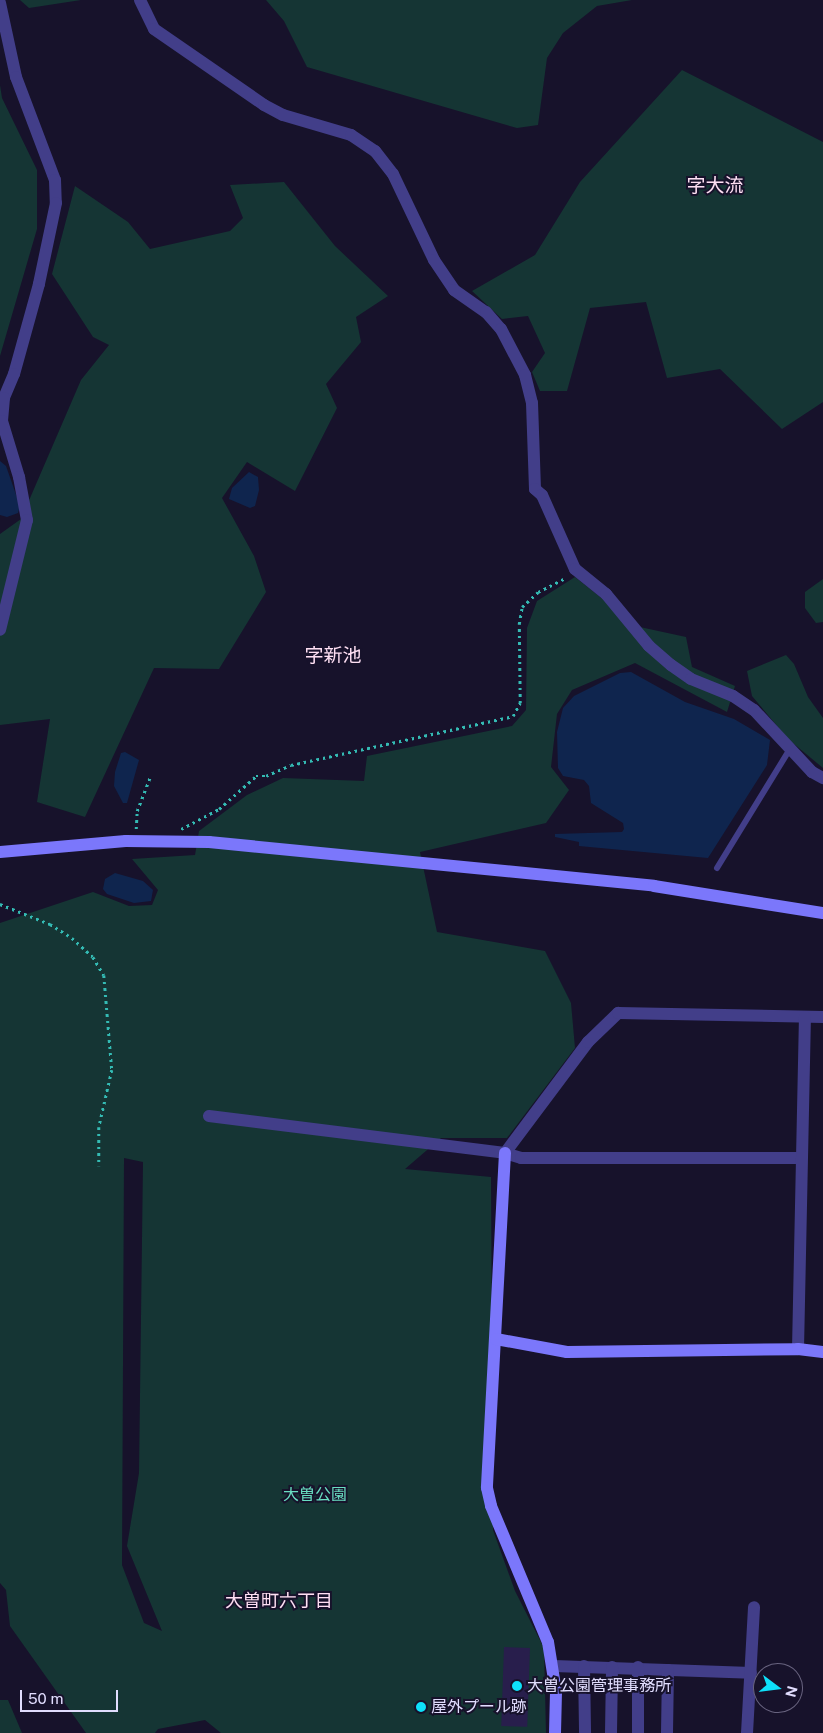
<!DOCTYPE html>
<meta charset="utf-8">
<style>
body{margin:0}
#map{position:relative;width:823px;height:1733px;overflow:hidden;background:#17122b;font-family:"Public Sans","Noto Sans JP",sans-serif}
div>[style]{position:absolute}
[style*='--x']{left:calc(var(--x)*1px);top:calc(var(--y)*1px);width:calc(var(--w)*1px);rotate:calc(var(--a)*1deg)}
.green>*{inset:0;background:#153534}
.water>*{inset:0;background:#0f254e}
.building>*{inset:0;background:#281e4c;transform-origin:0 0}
.path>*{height:2.5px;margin-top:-1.25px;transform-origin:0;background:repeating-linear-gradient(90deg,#34bbb4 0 2.5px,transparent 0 6.5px)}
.lane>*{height:6px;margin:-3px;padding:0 3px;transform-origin:3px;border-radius:3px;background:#423e89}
.street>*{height:12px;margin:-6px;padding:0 6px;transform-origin:6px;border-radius:6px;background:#423e89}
.secondary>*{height:12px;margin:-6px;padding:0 6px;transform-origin:6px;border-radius:6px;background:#7b77fb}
.dots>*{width:14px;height:14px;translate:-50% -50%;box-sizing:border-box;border:2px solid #17122b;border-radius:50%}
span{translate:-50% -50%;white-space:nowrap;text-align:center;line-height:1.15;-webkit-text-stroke:4px #17122b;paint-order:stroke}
.park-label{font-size:16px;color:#69dec2}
.poi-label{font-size:16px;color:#e1ddfe}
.left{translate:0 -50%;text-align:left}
.neighbourhood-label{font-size:18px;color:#fedff3}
.quarter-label{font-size:19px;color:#fedff3}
.north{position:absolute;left:753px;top:1663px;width:50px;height:50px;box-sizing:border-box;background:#17122b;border:1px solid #68637f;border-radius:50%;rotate:105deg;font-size:14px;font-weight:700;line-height:20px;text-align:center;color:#e1ddfe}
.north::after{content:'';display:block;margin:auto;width:18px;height:22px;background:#0ee0f9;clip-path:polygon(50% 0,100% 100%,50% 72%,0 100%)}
.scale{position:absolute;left:20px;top:1690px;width:98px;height:22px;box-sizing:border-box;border:2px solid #e1ddfe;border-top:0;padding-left:6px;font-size:15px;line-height:18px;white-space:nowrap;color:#e1ddfe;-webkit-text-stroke:4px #17122b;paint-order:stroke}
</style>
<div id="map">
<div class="green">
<i style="clip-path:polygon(20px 0,81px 0,29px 8px)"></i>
<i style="clip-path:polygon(266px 0,632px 0,597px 6px,563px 33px,547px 58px,538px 125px,517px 128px,307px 67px,284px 21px)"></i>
<i style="clip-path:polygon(682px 70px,823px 142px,823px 402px,782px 429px,720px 369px,667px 378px,646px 302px,590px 308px,567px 391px,540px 391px,532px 372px,545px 353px,528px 316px,502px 319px,472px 291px,535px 255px,580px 182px)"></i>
<i style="clip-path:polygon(0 85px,2px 98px,37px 170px,37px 229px,0 356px)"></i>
<i style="clip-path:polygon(284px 182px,335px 246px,388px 296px,356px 317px,361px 342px,326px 384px,337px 408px,295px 491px,247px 462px,222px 498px,254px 556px,266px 592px,219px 669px,154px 668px,85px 817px,37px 802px,50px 719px,0 725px,0 534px,21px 519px,81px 380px,109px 345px,93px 337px,52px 274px,75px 186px,128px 222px,150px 249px,230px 231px,243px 218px,230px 185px)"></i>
<i style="clip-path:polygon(evenodd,575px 577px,604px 600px,626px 624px,686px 637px,692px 667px,735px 686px,727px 712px,635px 663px,572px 690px,557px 714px,551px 767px,569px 790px,546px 823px,420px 852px,437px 932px,545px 951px,571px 1003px,575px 1048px,507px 1138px,441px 1138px,405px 1169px,491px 1177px,493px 1530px,515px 1591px,544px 1648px,546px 1733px,221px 1733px,205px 1720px,158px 1729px,155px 1733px,86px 1733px,10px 1626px,6px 1590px,0 1583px,0 923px,93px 892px,129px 906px,152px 905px,158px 890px,132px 859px,195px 855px,199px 831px,247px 795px,283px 778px,364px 781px,367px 756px,512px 726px,526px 710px,527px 628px,537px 601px,575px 577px,124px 1158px,143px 1162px,139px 1473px,127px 1546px,162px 1631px,144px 1623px,122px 1565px,124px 1158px)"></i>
<i style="clip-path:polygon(823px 579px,823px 622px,816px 623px,805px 608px,805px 592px)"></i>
<i style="clip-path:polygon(786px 655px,794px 664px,808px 697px,823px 718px,823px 768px,788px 739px,752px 696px,747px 671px)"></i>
<i style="clip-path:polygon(0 1700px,8px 1700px,22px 1733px,0 1733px)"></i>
</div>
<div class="water">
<i style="clip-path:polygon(0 461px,6px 466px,20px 506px,18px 513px,7px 517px,0 515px)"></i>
<i style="clip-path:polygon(249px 472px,258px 477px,259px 490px,255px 506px,250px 508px,229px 499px,232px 488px)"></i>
<i style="clip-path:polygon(631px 672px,685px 702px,734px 719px,770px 740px,767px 765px,708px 858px,579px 846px,579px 842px,555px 837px,555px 834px,622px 832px,624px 829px,623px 823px,591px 803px,589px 786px,584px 780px,563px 776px,558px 768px,557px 732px,563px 708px,574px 696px,620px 673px)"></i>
<i style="clip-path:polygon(125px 752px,139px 760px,127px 803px,123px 803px,114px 786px,115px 772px,121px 753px)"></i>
<i style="clip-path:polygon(115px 873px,143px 881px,153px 890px,151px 901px,134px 903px,107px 894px,103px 889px,105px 879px)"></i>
</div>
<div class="building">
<i style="left:504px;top:1647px;width:26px;height:79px;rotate:2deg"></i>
</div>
<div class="path">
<i style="--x:136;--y:829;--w:18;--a:-87"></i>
<i style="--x:137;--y:811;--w:36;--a:-69"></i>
<i style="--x:181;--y:829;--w:43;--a:-27.8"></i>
<i style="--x:219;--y:809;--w:50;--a:-41.7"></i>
<i style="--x:256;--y:776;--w:10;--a:0"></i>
<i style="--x:266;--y:776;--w:27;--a:-24"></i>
<i style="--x:291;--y:765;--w:227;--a:-12.4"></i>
<i style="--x:513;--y:716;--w:15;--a:-62"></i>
<i style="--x:520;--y:703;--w:79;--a:-90.7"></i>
<i style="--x:519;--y:624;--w:17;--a:-80"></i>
<i style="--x:522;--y:607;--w:22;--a:-43"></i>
<i style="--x:538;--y:592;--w:31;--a:-27"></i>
<i style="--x:0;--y:904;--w:54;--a:21.8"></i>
<i style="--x:50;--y:924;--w:26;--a:32"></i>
<i style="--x:72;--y:938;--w:28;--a:42"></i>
<i style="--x:93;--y:957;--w:21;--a:59"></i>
<i style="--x:104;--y:975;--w:95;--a:85.2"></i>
<i style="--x:112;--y:1070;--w:58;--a:102.8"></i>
<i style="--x:99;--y:1127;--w:39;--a:90"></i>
</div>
<div class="lane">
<i style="--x:717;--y:868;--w:140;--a:-58.5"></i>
</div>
<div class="street">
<i style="--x:140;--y:0;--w:32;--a:64"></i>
<i style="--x:154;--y:29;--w:134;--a:34.6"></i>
<i style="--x:264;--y:105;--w:21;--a:28"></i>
<i style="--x:283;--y:115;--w:71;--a:16.4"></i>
<i style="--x:351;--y:135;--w:29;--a:34"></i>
<i style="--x:375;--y:151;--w:29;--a:52"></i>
<i style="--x:393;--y:174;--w:95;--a:64.5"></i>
<i style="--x:434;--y:260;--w:36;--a:56"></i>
<i style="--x:454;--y:290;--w:39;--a:35"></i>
<i style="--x:486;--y:312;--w:23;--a:49"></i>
<i style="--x:501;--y:329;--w:52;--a:62.4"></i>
<i style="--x:525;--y:375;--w:29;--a:76"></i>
<i style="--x:532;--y:403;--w:86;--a:88"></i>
<i style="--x:535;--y:489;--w:9;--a:41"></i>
<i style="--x:542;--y:495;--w:81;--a:66"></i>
<i style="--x:575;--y:569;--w:40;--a:39"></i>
<i style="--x:606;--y:594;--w:67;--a:50.4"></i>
<i style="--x:649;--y:646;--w:29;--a:41"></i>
<i style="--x:671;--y:665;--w:24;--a:35"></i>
<i style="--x:691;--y:679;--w:45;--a:22"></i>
<i style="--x:733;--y:696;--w:25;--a:34"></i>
<i style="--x:754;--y:710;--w:85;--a:46.9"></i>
<i style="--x:812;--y:772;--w:13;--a:29"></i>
<i style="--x:0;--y:3;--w:76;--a:77.8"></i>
<i style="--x:16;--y:77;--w:110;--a:69.3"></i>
<i style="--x:55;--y:180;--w:23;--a:88"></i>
<i style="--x:56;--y:203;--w:83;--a:101.9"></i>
<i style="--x:39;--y:284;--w:93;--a:105.5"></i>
<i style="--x:14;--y:374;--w:26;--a:113"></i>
<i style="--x:4;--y:398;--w:23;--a:95"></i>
<i style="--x:2;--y:421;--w:59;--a:73.1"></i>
<i style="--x:19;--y:477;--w:44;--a:79.5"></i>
<i style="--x:27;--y:520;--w:113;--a:103.8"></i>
<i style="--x:209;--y:1116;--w:298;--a:7.1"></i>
<i style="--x:505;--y:1153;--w:17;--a:17"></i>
<i style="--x:521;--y:1158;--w:279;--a:0"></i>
<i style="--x:505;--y:1153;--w:139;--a:-53.2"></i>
<i style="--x:588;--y:1042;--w:42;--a:-44"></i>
<i style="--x:618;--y:1013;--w:205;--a:1.1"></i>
<i style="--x:798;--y:1349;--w:332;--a:-88.8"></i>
<i style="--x:554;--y:1666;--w:197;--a:2"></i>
<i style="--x:584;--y:1666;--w:67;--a:89.1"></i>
<i style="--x:638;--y:1667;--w:66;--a:90"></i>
<i style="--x:611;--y:1733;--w:66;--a:-89.1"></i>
<i style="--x:667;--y:1733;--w:63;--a:-89.1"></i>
<i style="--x:747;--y:1733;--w:126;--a:-86.8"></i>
</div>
<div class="secondary">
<i style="--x:0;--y:852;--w:126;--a:-5"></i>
<i style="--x:126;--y:841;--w:83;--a:0.7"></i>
<i style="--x:209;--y:842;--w:447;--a:5.6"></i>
<i style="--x:654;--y:886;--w:171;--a:9.1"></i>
<i style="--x:505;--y:1153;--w:335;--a:93.1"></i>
<i style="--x:487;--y:1488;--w:18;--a:77"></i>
<i style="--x:491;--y:1506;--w:147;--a:67.3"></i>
<i style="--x:548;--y:1642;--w:51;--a:80.9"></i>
<i style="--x:556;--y:1692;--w:41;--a:91.4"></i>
<i style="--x:496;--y:1339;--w:72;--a:10.4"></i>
<i style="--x:567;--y:1352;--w:231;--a:-0.7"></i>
<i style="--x:798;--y:1349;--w:25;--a:7"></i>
</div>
<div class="dots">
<i style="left:517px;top:1686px;background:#0ee0f9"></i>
<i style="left:421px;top:1707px;background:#0ee0f9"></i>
</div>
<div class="park-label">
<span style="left:315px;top:1495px">大曽公園</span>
</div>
<div class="poi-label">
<span class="left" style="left:527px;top:1686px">大曽公園管理事務所</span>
<span class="left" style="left:431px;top:1707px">屋外プール跡</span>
</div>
<div class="neighbourhood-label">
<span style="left:279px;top:1601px">大曽町六丁目</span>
</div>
<div class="quarter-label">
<span style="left:715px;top:186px">字大流</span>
<span style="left:333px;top:656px">字新池</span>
</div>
<div class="north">N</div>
<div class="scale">50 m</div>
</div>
